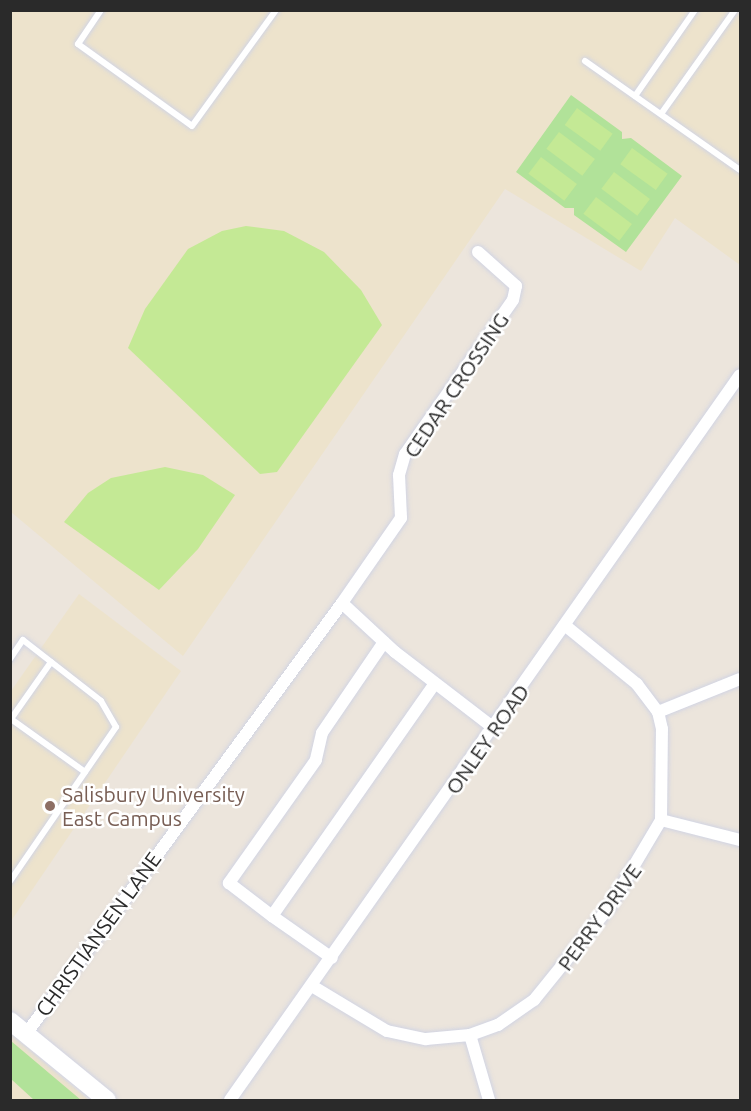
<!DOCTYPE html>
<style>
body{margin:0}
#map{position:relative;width:751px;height:1111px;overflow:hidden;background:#ece5dc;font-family:Ubuntu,sans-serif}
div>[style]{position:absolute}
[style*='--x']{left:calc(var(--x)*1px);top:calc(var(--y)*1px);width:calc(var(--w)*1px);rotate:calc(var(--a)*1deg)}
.education>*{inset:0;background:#ede3cc}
.green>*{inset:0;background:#b1e299}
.pitch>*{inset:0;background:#c4e995;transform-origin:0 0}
.roads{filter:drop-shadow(0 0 2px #d1d4e3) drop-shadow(0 0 2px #d1d4e3)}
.lane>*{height:6px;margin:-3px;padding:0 3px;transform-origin:3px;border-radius:3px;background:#fff}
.street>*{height:12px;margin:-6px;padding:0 6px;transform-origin:6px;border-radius:6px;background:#fff}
.secondary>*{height:18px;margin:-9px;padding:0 9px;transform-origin:9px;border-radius:9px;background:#fff}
.dots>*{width:16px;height:16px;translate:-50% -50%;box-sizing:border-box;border:3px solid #fff;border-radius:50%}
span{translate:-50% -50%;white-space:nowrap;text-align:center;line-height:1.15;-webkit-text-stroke:5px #fff;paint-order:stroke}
.street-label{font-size:21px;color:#2a2a2a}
.education-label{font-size:21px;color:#785e54}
.left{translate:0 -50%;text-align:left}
.frame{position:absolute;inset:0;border:12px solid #2a2a2a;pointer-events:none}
</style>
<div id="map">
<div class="education">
<i style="clip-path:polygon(10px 11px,740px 11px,740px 265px,675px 218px,641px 271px,505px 189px,183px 656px,11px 512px)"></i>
<i style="clip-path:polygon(79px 594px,181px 671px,11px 921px,11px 691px)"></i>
<i style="clip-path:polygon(11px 1034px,89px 1100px,11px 1100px)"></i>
</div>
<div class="green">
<i style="clip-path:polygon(571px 95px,622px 132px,622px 139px,631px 138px,682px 176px,626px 252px,574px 215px,574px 208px,565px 208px,516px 172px)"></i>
<i style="clip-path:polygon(10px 1041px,11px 1041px,81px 1100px,34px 1100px,11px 1079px)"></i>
</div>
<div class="pitch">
<i style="left:577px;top:108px;width:44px;height:21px;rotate:36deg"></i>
<i style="left:559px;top:132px;width:45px;height:21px;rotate:37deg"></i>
<i style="left:632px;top:148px;width:44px;height:20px;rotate:36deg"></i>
<i style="left:541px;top:157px;width:45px;height:21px;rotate:37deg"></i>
<i style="left:614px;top:172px;width:45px;height:21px;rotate:37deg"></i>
<i style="left:596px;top:197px;width:45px;height:21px;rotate:37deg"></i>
<i style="clip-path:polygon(246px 226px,284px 231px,324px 252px,361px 290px,382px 325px,277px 472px,260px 474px,128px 348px,145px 309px,188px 249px,222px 231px)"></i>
<i style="clip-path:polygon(165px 467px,203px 475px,235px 495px,198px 549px,159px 590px,64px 522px,88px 493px,111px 478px)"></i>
</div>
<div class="roads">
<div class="lane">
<i style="--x:101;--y:10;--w:41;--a:124.1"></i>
<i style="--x:78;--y:44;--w:140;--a:35.7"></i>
<i style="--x:192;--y:126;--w:143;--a:-54.1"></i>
<i style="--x:585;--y:61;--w:189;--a:35.1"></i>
<i style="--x:635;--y:96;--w:105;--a:-55.1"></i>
<i style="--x:661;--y:114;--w:128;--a:-54.6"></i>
<i style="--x:10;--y:659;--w:23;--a:-56"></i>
<i style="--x:23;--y:640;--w:99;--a:38"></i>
<i style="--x:101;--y:701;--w:30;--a:60"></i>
<i style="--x:116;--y:727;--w:187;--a:124.5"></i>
<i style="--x:51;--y:662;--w:70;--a:125.1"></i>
<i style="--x:11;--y:719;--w:91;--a:35.6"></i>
</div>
<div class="street">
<i style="--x:478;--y:252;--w:51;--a:41.8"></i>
<i style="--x:516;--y:286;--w:14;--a:102"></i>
<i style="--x:513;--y:300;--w:188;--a:125"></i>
<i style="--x:405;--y:454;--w:22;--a:106"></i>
<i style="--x:399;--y:475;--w:43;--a:87.3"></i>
<i style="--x:401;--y:518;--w:103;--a:124.8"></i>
<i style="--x:342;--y:603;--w:72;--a:42.8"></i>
<i style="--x:395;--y:652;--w:126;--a:37.6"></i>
<i style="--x:384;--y:642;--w:110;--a:124.3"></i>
<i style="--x:322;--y:733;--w:28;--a:103"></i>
<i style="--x:316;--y:760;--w:151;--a:125.3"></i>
<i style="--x:229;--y:883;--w:54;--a:37.5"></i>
<i style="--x:272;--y:916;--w:284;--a:-55"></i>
<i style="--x:658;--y:712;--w:88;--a:-21.9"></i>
<i style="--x:661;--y:820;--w:81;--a:14.2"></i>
<i style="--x:272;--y:916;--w:73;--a:35"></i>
<i style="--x:312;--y:986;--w:87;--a:31"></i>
<i style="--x:387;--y:1031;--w:40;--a:12"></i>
<i style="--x:426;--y:1039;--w:44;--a:-5.2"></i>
<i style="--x:470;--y:1035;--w:30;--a:-20"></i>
<i style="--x:498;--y:1025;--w:44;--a:-34.8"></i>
<i style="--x:534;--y:1000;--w:121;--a:-51"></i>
<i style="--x:610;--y:906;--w:100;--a:-59.3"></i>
<i style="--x:661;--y:820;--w:91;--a:-89.4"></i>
<i style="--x:662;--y:729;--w:17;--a:-103"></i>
<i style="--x:658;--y:712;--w:35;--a:-127"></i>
<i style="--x:637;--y:684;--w:92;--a:-140.8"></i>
<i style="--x:26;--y:1034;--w:534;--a:-53.75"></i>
<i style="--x:470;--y:1035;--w:68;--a:73.7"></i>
<i style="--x:230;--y:1100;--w:886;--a:-54.88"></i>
</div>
<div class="secondary">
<i style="--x:10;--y:1021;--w:125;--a:39.2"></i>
</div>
</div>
<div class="dots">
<i style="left:50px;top:806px;background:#8d6e63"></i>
</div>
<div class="street-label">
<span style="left:456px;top:385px;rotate:-56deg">CEDAR CROSSING</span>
<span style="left:487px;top:739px;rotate:-55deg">ONLEY ROAD</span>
<span style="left:599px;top:917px;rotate:-54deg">PERRY DRIVE</span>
<span style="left:98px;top:934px;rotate:-54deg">CHRISTIANSEN LANE</span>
</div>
<div class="education-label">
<span class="left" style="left:62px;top:806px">Salisbury University<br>East Campus</span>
</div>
<div class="frame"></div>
</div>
